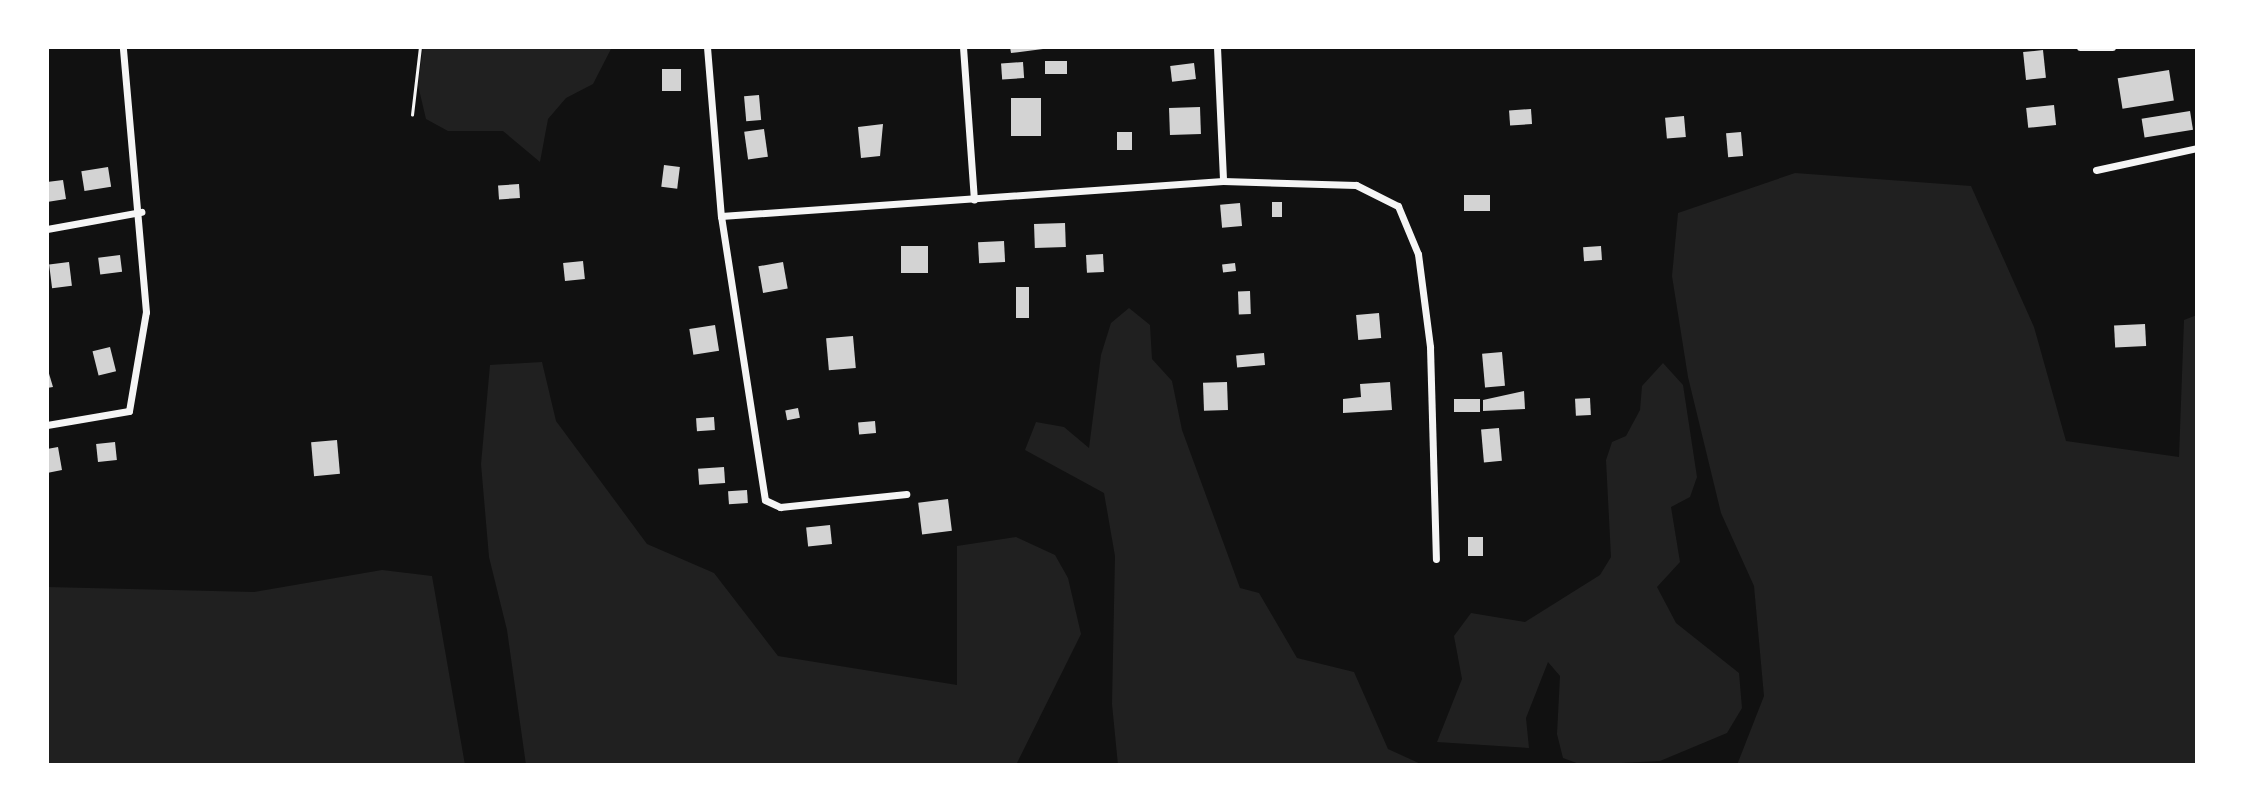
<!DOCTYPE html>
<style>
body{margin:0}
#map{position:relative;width:2244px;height:812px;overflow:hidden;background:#111;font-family:Overpass,sans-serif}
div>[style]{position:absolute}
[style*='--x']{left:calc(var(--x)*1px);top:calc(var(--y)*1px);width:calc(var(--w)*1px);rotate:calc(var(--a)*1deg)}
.green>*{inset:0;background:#202020}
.building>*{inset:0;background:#d3d3d3;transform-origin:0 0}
.path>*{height:2.5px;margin:-1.25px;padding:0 1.25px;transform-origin:1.25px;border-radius:1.25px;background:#f5f5f5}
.minor>*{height:7px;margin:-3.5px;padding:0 3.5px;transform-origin:3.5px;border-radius:3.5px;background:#f5f5f5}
span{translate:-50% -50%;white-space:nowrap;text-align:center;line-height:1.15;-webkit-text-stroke:5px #fff;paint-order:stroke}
.frame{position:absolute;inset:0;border:49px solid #fff;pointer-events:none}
</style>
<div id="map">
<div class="green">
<i style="clip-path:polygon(423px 47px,612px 47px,593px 84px,566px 98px,548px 119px,540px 162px,503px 131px,448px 131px,426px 119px,418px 85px)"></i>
<i style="clip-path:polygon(1795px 173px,1971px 186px,2034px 327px,2066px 441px,2179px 457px,2184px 320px,2197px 315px,2197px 765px,1737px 765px,1764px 696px,1754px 586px,1721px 513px,1688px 377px,1672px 276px,1678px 213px)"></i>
<i style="clip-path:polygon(1129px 308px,1150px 325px,1152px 359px,1172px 381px,1182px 430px,1240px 588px,1259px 593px,1297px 658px,1354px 672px,1388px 749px,1423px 765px,1118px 765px,1112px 704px,1115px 556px,1104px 493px,1025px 450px,1036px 422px,1064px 427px,1089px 448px,1101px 355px,1111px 323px)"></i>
<i style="clip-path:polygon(542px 362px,556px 421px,647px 544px,714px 573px,778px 656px,957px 685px,957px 546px,1016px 537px,1055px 555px,1068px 578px,1081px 634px,1016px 765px,526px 765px,507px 630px,489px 557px,481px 464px,490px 365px)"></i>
<i style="clip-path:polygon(1663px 363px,1683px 385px,1697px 477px,1690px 497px,1671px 507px,1680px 562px,1657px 587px,1676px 623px,1739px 673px,1742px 708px,1727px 733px,1660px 761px,1582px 765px,1563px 758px,1557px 734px,1560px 676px,1548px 662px,1526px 718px,1529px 748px,1437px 742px,1462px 679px,1454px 636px,1471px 613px,1525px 622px,1600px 575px,1611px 557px,1606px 460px,1612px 442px,1626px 436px,1640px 410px,1642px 386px)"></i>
<i style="clip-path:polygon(382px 570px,432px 576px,465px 765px,47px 765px,47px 587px,254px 592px)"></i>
</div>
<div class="building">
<i style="clip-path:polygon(1010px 47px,1043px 47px,1043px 49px,1011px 53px)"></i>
<i style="left:2043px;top:50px;width:28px;height:20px;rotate:84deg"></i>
<i style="left:1067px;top:61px;width:13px;height:22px;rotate:90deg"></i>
<i style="left:1023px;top:62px;width:16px;height:22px;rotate:86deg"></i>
<i style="left:1194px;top:63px;width:16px;height:24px;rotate:83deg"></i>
<i style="left:662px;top:69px;width:19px;height:22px"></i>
<i style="left:2169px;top:70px;width:31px;height:52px;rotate:81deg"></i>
<i style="left:759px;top:95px;width:25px;height:15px;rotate:85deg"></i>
<i style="left:1011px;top:98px;width:30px;height:38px"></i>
<i style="left:2054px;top:105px;width:20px;height:28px;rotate:84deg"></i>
<i style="left:1200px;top:107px;width:27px;height:31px;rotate:88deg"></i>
<i style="left:1531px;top:109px;width:15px;height:22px;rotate:86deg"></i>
<i style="left:2190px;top:111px;width:19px;height:49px;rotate:81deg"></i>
<i style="left:1684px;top:116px;width:21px;height:19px;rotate:85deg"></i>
<i style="clip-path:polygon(883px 124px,880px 156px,861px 158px,858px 127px)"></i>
<i style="left:764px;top:129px;width:28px;height:20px;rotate:82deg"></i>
<i style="left:1117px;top:132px;width:15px;height:18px"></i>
<i style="left:1741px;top:132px;width:24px;height:15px;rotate:85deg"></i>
<i style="left:664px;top:165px;width:16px;height:22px;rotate:7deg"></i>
<i style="left:108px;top:167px;width:20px;height:27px;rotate:81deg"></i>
<i style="clip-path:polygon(63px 180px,66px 199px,47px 202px,47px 182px)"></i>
<i style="left:519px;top:184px;width:14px;height:21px;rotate:86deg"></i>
<i style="left:1490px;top:195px;width:16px;height:26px;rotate:90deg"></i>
<i style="left:1272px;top:202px;width:10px;height:15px"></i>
<i style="left:1240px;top:203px;width:23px;height:20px;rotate:85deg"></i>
<i style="left:1065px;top:223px;width:24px;height:31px;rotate:88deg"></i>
<i style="left:1004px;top:241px;width:21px;height:26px;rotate:87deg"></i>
<i style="left:928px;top:246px;width:27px;height:27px;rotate:90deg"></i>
<i style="left:1601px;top:246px;width:14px;height:18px;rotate:86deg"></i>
<i style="left:1103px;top:254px;width:18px;height:17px;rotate:87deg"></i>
<i style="left:120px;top:255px;width:17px;height:22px;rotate:83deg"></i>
<i style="left:583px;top:261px;width:18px;height:20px;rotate:84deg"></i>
<i style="left:69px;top:262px;width:24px;height:20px;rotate:83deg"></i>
<i style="left:783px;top:262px;width:27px;height:25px;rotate:80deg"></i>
<i style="left:1235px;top:263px;width:8px;height:13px;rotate:83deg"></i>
<i style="left:1016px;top:287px;width:13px;height:31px"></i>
<i style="left:1250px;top:291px;width:23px;height:12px;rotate:88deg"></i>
<i style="left:1379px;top:313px;width:25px;height:23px;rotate:85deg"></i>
<i style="left:2145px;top:324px;width:22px;height:31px;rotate:87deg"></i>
<i style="left:715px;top:325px;width:26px;height:26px;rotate:81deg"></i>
<i style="left:853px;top:336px;width:32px;height:27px;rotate:85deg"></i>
<i style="left:110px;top:347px;width:25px;height:18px;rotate:76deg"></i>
<i style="left:1502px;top:352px;width:34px;height:20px;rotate:85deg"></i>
<i style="left:1264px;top:353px;width:12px;height:28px;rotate:85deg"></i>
<i style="clip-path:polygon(47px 367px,53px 387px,47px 388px)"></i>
<i style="left:1227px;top:382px;width:28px;height:24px;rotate:88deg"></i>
<i style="clip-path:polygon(1390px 382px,1392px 410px,1343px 413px,1343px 399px,1361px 397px,1360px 384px)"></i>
<i style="clip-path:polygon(1524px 391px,1525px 409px,1483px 411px,1483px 400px)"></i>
<i style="left:1590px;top:398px;width:17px;height:15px;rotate:87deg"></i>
<i style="left:1480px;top:399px;width:13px;height:26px;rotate:90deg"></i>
<i style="left:798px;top:408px;width:10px;height:13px;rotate:79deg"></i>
<i style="left:714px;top:417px;width:13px;height:18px;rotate:86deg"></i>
<i style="left:875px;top:421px;width:12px;height:17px;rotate:85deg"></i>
<i style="left:1499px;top:428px;width:33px;height:18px;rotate:85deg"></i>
<i style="left:337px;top:440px;width:34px;height:26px;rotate:85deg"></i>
<i style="left:115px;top:442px;width:18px;height:19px;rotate:84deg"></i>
<i style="clip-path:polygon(58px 447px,62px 470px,47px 473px,47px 449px)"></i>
<i style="left:724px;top:467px;width:16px;height:26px;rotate:86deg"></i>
<i style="left:747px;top:490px;width:13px;height:19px;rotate:86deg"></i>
<i style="left:948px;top:499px;width:32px;height:30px;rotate:83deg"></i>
<i style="left:830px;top:525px;width:19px;height:24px;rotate:84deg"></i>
<i style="left:1468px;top:537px;width:15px;height:19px"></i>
</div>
<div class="path">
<i style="--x:412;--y:115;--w:68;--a:-83.3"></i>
</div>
<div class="minor">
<i style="--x:707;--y:47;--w:170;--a:85.3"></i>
<i style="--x:721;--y:216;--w:287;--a:81.2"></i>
<i style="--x:765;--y:500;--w:17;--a:25"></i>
<i style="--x:780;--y:507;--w:127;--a:-5.9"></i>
<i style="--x:963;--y:47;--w:153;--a:85.9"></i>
<i style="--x:1217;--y:47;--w:134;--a:87.4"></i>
<i style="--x:2080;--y:47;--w:32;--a:0"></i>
<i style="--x:2096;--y:170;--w:103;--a:-12.3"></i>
<i style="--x:721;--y:216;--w:503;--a:-3.99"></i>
<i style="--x:1223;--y:181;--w:133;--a:1.7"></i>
<i style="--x:1356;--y:185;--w:47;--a:26.6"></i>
<i style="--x:1398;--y:206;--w:52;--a:67.4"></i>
<i style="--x:1418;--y:254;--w:94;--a:82.6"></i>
<i style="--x:1430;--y:347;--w:212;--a:88.4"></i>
<i style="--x:47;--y:229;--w:96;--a:-10.3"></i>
<i style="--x:47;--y:425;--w:83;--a:-9.7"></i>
<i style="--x:129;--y:411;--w:100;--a:-80.3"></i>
<i style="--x:146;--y:312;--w:266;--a:-95"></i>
</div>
<div class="frame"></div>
</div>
